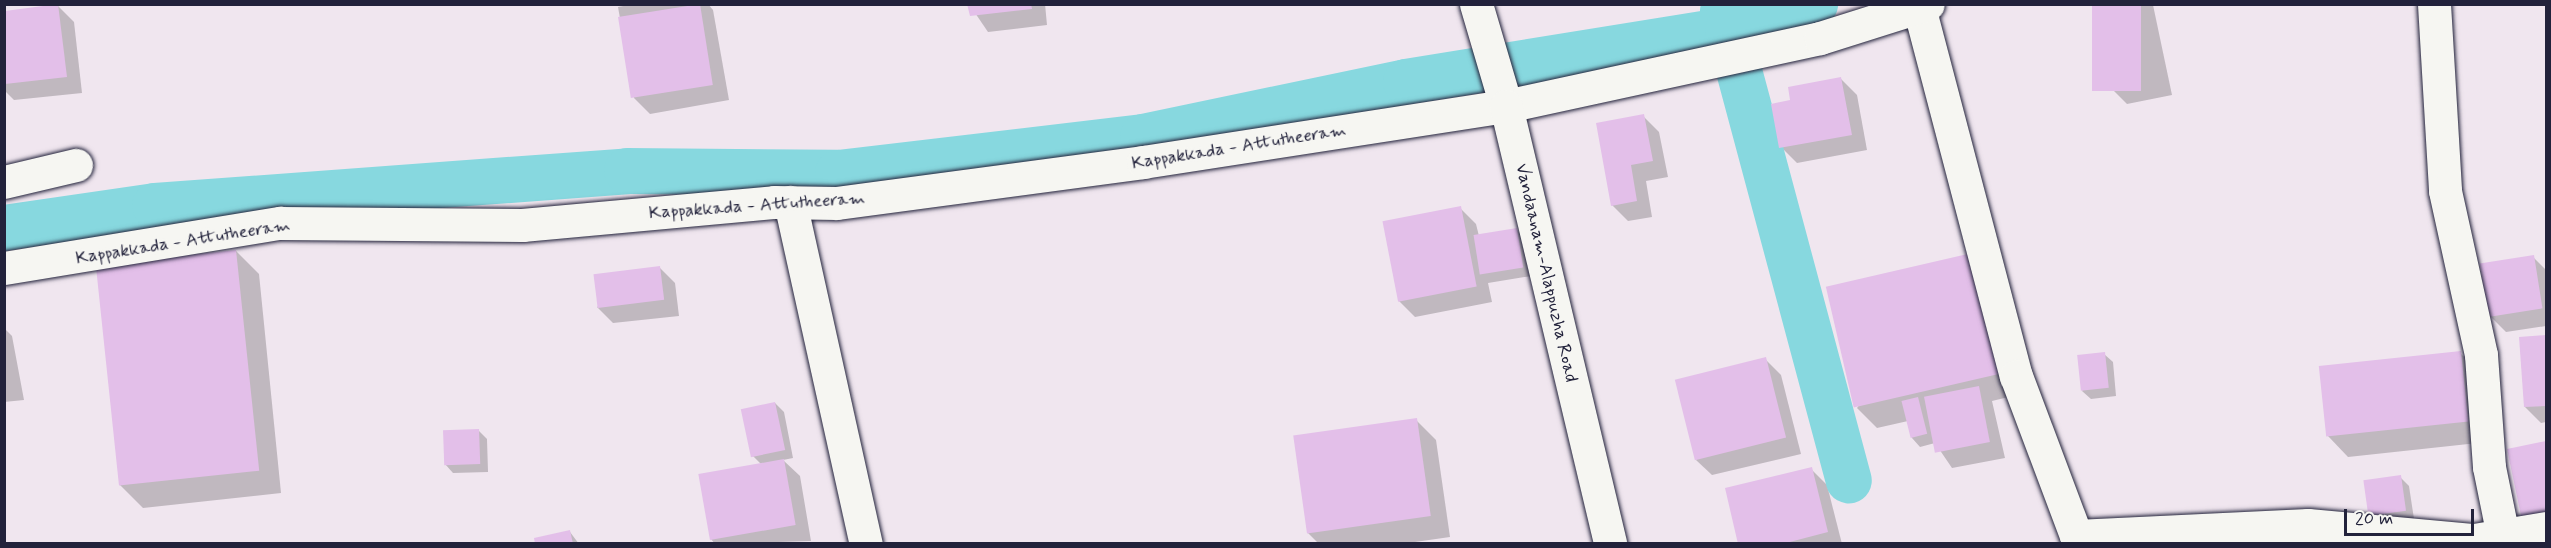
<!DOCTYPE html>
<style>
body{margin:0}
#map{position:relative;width:2551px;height:548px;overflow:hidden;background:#f0e6ef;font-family:Mynerve,sans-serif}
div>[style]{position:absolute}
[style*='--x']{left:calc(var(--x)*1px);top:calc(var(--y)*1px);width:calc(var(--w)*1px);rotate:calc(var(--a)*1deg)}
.shadow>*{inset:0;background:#0003}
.canal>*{height:46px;margin:-23px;padding:0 23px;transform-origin:23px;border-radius:23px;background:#87d8df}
.building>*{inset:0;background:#e3bfe9;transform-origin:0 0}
.roads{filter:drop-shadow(0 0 2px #22223b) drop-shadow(0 0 2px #22223b)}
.minor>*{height:33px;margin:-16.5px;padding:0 16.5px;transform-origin:16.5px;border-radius:16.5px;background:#f6f6f2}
.major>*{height:33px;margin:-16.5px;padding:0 16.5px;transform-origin:16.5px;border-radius:16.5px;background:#f6f6f2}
span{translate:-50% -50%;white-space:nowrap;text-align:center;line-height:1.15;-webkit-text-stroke:5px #f6f6f2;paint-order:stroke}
.street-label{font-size:18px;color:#22223b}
.frame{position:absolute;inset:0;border:6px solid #22223b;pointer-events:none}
.scale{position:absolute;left:2344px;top:509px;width:130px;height:27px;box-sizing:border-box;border:3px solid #22223b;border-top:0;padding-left:8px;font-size:18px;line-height:21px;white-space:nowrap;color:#22223b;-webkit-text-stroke:4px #f6f6f2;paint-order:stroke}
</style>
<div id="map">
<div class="shadow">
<i style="clip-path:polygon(634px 4px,708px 4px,713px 10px,729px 100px,650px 114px,634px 98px,618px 7px)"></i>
<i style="clip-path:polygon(969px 4px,1045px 4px,1047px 25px,988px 32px)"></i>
<i style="clip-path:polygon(2094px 4px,2153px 5px,2172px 95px,2127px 104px,2111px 88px)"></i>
<i style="clip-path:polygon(58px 6px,74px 22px,82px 93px,14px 100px,4px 90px,4px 12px)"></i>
<i style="clip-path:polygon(1841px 79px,1857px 95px,1867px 150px,1797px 163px,1781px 147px,1792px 101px)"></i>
<i style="clip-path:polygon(1643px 116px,1659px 132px,1668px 177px,1646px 181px,1652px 217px,1628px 221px,1612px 205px)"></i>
<i style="clip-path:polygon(1460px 208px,1476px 224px,1479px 236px,1517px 230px,1525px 238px,1531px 276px,1488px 283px,1492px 302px,1415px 317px,1399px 301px)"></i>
<i style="clip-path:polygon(236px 251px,259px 274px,281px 493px,143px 508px,120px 485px)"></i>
<i style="clip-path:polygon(1972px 254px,2021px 394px,1992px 401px,2005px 458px,1952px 468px,1935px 443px,1920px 447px,1912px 438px,1908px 421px,1877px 428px,1857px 408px)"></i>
<i style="clip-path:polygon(2533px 257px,2546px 270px,2546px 326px,2506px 332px,2490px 316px)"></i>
<i style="clip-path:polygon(659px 267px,675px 283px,679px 316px,613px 323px,597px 307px)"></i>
<i style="clip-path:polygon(4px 328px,12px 336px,24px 400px,4px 402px)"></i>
<i style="clip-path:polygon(2546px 337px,2546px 422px,2541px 423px,2525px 407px,2521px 338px)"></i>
<i style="clip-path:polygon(2460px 353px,2481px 373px,2487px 442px,2348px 457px,2328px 436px)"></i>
<i style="clip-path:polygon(2104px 354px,2113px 362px,2116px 396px,2091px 399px,2082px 391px)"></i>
<i style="clip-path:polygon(1765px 359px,1781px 375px,1801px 454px,1712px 475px,1696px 460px)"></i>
<i style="clip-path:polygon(775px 403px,784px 412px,793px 458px,783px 460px,800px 476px,811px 541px,715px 544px,711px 539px,761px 464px,752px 455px)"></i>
<i style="clip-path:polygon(1416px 420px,1436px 440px,1450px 537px,1401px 544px,1319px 544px,1308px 533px)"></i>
<i style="clip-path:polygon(478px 430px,487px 439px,488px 472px,453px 473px,445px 464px)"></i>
<i style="clip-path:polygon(2546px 442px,2546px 539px,2509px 450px)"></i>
<i style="clip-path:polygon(1811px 469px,1827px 485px,1842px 544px,1740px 544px)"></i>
<i style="clip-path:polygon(2400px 477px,2409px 486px,2414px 519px,2369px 515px)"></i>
<i style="clip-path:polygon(570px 532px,579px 544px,537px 544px)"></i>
</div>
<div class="canal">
<i style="--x:1723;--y:11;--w:486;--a:75"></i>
<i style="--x:4;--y:228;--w:153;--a:-8.3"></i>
<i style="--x:155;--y:206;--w:473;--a:-4.2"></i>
<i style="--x:627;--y:171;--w:211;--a:0.5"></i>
<i style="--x:838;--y:173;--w:307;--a:-6.7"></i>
<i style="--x:1143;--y:137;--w:269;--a:-11.8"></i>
<i style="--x:1406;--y:82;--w:326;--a:-9.2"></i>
<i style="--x:1728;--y:30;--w:91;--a:-16.6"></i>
</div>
<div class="building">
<i style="clip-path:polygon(58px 4px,67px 77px,5px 84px,5px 11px)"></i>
<i style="left:700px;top:4px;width:82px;height:83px;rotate:81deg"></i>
<i style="clip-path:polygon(967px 4px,1031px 4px,1032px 9px,970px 16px)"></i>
<i style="left:2092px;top:4px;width:49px;height:87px"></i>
<i style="clip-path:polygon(1841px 77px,1852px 135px,1779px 148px,1771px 104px,1790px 100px,1788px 87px)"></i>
<i style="clip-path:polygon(1644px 114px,1653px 161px,1631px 165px,1637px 201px,1611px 206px,1596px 123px)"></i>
<i style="left:1461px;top:206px;width:82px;height:80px;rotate:79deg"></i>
<i style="left:1517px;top:228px;width:40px;height:44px;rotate:81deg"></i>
<i style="left:236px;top:250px;width:222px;height:141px;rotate:84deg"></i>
<i style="left:1972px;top:253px;width:124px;height:150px;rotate:77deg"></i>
<i style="left:2534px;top:255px;width:54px;height:55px;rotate:81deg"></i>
<i style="left:660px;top:266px;width:34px;height:67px;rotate:83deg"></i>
<i style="clip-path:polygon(2546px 335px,2546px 406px,2524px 407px,2519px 337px)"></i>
<i style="left:2461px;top:351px;width:71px;height:143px;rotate:84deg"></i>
<i style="left:2105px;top:352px;width:36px;height:28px;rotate:84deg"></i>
<i style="left:1766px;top:357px;width:83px;height:94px;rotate:76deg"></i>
<i style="left:1979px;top:386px;width:57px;height:56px;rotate:79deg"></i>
<i style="left:1918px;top:397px;width:38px;height:17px;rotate:76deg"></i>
<i style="left:775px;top:402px;width:49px;height:35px;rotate:78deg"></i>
<i style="left:1417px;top:418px;width:99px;height:125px;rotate:82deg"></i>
<i style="left:479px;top:429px;width:35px;height:36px;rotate:88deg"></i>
<i style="clip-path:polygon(2546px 441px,2546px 520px,2523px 525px,2507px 449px)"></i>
<i style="left:784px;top:459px;width:67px;height:87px;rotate:80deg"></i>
<i style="clip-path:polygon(1812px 467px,1828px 532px,1782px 544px,1738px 544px,1725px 488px)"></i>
<i style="left:2401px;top:475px;width:36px;height:38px;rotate:82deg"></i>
<i style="clip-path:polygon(570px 530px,573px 544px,535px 544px,534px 538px)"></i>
</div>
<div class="roads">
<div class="minor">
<i style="--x:2434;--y:4;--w:187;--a:86.6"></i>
<i style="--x:2445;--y:191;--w:168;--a:77.6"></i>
<i style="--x:2481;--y:355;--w:112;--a:85.9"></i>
<i style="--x:2489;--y:467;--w:70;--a:78.5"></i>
<i style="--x:1919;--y:7;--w:382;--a:75.3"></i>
<i style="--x:2016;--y:376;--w:171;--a:69.4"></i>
<i style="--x:2076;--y:536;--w:232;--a:-2.7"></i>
<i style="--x:2308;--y:525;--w:167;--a:5.2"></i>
<i style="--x:2474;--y:540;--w:73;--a:-9.5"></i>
<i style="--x:4;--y:182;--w:74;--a:-13.3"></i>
<i style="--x:790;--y:202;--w:350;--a:77.5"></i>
<i style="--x:4;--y:268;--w:280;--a:-9.3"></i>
<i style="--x:280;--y:223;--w:242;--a:0.5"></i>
<i style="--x:522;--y:225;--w:253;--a:-5.2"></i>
<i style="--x:774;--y:202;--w:63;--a:0.9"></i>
<i style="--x:837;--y:203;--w:309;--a:-7.6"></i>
<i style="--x:1143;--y:162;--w:367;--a:-8.8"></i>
<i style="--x:1506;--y:106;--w:321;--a:-12.2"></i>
<i style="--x:1820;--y:38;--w:113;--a:-17.5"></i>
</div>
<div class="major">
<i style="--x:1476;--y:4;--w:106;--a:73.6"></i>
<i style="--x:1506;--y:106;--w:450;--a:76.6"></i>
</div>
</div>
<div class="street-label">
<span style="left:1239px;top:147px;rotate:-9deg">Kappakkada - Attutheeram</span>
<span style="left:757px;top:206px;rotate:-4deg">Kappakkada - Attutheeram</span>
<span style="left:183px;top:242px;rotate:-9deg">Kappakkada - Attutheeram</span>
<span style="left:1546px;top:273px;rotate:77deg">Vandaanam-Alappuzha Road</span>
</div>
<div class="frame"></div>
<div class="scale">20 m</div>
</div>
